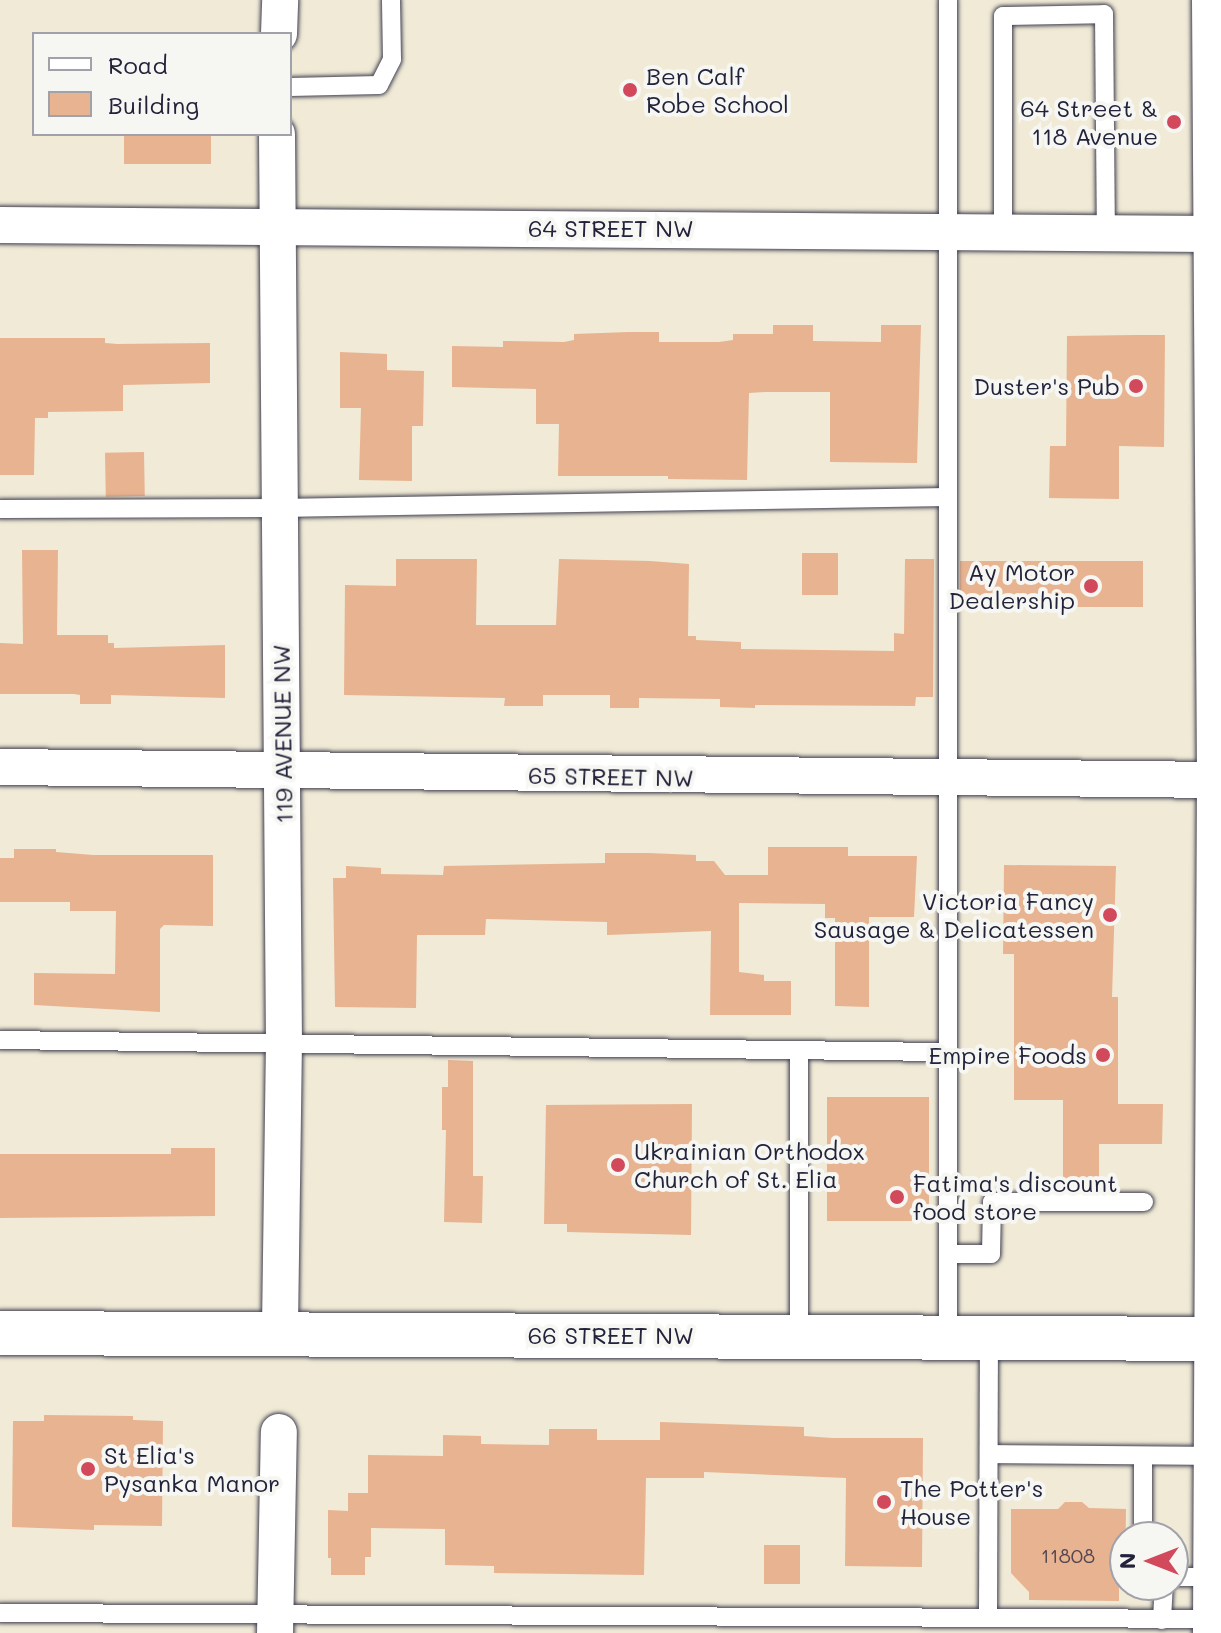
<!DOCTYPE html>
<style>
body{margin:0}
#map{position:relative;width:1221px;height:1633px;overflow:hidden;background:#f0ead6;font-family:Mali,sans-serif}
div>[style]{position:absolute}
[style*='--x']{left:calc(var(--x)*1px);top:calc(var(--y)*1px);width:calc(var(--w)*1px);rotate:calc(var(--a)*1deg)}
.building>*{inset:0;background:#e8b390;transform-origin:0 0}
.roads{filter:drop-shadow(0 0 2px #414052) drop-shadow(0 0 2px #414052)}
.lane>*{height:18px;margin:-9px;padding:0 9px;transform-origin:9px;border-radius:9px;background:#fff}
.street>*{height:36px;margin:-18px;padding:0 18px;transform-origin:18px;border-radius:18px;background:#fff}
.secondary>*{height:44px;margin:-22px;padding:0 22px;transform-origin:22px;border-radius:22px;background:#fff}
.dots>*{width:22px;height:22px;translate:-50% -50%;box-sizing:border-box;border:4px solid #f6f6f2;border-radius:50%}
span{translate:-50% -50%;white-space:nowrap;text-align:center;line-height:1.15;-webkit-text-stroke:8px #f6f6f2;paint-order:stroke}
.number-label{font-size:20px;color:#544650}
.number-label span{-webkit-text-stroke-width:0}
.poi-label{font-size:24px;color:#22223b}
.left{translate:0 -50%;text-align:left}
.right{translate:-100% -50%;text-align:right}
.street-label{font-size:24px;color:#22223b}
.legend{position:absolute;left:32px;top:32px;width:260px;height:104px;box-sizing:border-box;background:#f6f6f2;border:2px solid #a1a1a9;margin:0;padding:10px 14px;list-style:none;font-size:24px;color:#22223b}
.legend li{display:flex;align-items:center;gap:16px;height:40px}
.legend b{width:40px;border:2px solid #a1a1a9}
.north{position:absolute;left:1109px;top:1521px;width:80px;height:80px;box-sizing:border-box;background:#f6f6f2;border:2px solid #a1a1a9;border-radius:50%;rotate:270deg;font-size:22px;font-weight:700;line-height:32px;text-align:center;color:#22223b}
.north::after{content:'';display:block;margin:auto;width:28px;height:36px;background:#d1495b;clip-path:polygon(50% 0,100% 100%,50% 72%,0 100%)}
</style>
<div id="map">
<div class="building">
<i style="left:124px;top:134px;width:87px;height:30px"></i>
<i style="clip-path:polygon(773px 325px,813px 325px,813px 341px,881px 342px,881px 325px,921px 325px,917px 463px,830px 462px,830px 392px,765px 392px,749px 393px,747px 480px,668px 479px,668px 476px,558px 476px,559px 424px,536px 424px,536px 389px,452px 387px,452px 346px,503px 347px,503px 341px,564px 342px,574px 340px,574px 334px,629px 332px,659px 332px,659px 342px,719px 342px,733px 340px,733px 334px,773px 334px)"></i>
<i style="clip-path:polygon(1134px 335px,1165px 335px,1164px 447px,1119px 446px,1119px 499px,1049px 498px,1050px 446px,1066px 446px,1067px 336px)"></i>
<i style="clip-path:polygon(0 338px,105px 338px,105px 343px,117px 344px,210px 343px,210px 383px,123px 385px,123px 411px,48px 412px,48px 418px,35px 418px,34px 475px,0 475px)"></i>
<i style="clip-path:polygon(340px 352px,387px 354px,387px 370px,424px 371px,423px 426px,412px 426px,412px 481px,359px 480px,361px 408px,340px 408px)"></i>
<i style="left:144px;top:452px;width:44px;height:39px;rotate:89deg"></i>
<i style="clip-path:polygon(22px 550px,58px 550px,57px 635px,108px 635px,108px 643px,114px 643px,114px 648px,225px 645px,225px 698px,111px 695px,111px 704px,80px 704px,80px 695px,74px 694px,0 694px,0 643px,23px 644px)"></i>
<i style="left:802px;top:553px;width:36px;height:42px"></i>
<i style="clip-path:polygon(396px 559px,477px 559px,476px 625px,556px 625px,559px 559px,650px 561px,689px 564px,688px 636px,696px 636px,696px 640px,741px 642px,741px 649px,894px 651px,894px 633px,904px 634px,905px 559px,934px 559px,933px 697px,916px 697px,915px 706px,755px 705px,755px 708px,720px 707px,720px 699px,639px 698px,639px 708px,610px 708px,610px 695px,543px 695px,543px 706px,504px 706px,505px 698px,344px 695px,345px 585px,396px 586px)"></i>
<i style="left:960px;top:561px;width:183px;height:46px"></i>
<i style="clip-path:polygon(768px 847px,848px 847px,848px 856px,917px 856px,914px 917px,869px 917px,869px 1007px,835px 1006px,835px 918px,825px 918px,825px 904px,739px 903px,739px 972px,764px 975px,764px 981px,791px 981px,791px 1015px,710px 1015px,711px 931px,607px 935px,607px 922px,486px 919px,485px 935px,417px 935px,416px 1008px,335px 1007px,333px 878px,346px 878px,346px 866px,381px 868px,381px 874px,443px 875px,444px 866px,605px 863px,605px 853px,648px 853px,696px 855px,696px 861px,714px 861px,725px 875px,768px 875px)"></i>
<i style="clip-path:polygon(14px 849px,56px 849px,56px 852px,93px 855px,213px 855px,213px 926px,164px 925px,160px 929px,160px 1012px,34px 1005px,34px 973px,115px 974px,116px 911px,70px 911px,70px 902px,0 902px,0 858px,14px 858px)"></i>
<i style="clip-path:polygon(1004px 865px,1116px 866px,1112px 997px,1118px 997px,1118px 1104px,1163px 1104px,1162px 1144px,1099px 1144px,1099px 1182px,1063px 1182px,1063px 1100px,1014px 1100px,1014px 954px,1003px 954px)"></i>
<i style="clip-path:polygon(448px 1060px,473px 1061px,473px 1176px,483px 1176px,482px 1223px,444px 1222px,446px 1130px,442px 1130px,442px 1087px,448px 1087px)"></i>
<i style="left:827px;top:1097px;width:102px;height:124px"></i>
<i style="clip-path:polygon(692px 1104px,691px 1235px,567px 1232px,567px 1224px,544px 1224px,546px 1105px)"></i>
<i style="clip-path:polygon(171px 1148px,215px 1148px,215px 1216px,0 1218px,0 1154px,171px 1154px)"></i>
<i style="clip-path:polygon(44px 1415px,133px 1416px,133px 1420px,163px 1421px,162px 1526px,94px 1525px,94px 1530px,12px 1527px,13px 1421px,44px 1421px)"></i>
<i style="clip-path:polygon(660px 1422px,804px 1427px,804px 1436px,832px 1438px,923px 1438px,922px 1567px,845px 1566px,846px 1478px,704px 1472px,704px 1478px,646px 1478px,644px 1575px,494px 1573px,494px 1566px,445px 1565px,445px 1529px,371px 1528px,371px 1557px,365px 1557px,365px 1575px,331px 1575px,331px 1558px,328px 1558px,328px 1510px,348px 1511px,348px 1493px,368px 1493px,368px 1455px,443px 1456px,443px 1435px,481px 1436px,481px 1444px,549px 1445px,549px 1429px,597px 1429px,597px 1440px,660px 1440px)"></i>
<i style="clip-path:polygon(1065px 1502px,1082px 1502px,1089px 1508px,1126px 1509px,1125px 1584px,1119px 1584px,1119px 1601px,1029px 1600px,1029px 1592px,1011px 1573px,1011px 1509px,1058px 1509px)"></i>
<i style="left:764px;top:1545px;width:36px;height:39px"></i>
</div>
<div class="roads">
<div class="lane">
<i style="--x:948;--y:0;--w:1337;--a:90"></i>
<i style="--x:290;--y:87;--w:89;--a:-1.3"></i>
<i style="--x:379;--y:85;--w:29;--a:-63"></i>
<i style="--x:392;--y:59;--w:59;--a:-91"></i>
<i style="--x:1003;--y:231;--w:215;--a:-90"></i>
<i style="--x:1003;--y:16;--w:101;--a:-1.1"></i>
<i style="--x:1104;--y:14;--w:219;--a:89.5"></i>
<i style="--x:0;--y:509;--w:278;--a:-0.2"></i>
<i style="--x:278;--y:508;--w:670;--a:-0.94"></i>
<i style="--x:0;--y:1040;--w:948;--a:0.73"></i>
<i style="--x:799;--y:1050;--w:286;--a:90"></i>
<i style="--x:948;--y:1254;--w:43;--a:0"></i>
<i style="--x:991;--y:1254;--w:52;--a:-88.9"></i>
<i style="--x:992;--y:1202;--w:152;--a:0"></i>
<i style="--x:990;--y:1454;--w:225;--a:0.5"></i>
<i style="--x:1143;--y:1456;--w:81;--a:90"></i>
<i style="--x:1173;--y:1577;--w:42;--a:0"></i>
<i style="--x:0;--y:1613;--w:1215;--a:0.28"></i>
<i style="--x:988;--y:1617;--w:279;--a:-89.8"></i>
<i style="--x:1162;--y:1620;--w:35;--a:-87"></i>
</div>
<div class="street">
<i style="--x:279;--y:34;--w:34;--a:-88"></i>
<i style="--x:277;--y:134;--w:907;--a:89.56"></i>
<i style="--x:284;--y:1041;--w:292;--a:90.8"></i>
<i style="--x:0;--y:225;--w:1213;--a:0.43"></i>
<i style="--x:1213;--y:234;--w:9;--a:-21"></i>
<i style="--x:0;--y:767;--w:1221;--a:0.61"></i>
<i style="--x:275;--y:1633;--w:201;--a:-88.9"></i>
</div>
<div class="secondary">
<i style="--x:1214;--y:0;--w:778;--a:89.63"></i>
<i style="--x:1219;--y:778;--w:855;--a:90.27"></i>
<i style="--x:0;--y:1333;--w:1221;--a:0.28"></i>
</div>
</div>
<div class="dots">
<i style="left:630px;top:90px;background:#d1495b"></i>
<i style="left:1174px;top:122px;background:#d1495b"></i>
<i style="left:1136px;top:386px;background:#d1495b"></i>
<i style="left:1091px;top:586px;background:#d1495b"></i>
<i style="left:1110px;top:915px;background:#d1495b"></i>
<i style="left:1103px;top:1055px;background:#d1495b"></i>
<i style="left:618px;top:1165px;background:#d1495b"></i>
<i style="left:897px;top:1197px;background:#d1495b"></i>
<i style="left:88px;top:1469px;background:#d1495b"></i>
<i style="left:884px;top:1502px;background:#d1495b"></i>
</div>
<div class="number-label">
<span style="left:1068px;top:1555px">11808</span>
</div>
<div class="poi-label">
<span class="left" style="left:646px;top:90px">Ben Calf<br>Robe School</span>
<span class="right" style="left:1158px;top:122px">64 Street &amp;<br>118 Avenue</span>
<span class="right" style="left:1120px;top:386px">Duster's Pub</span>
<span class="right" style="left:1075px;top:586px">Ay Motor<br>Dealership</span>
<span class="right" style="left:1094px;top:915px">Victoria Fancy<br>Sausage &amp; Delicatessen</span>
<span class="right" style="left:1087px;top:1055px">Empire Foods</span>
<span class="left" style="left:634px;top:1165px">Ukrainian Orthodox<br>Church of St. Elia</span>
<span class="left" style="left:913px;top:1197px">Fatima's discount<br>food store</span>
<span class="left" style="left:104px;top:1469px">St Elia's<br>Pysanka Manor</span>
<span class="left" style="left:900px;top:1502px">The Potter's<br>House</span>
</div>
<div class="street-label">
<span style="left:611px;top:228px">64 STREET NW</span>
<span style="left:282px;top:734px;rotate:-91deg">119 AVENUE NW</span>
<span style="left:611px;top:776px;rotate:1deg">65 STREET NW</span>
<span style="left:611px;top:1335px">66 STREET NW</span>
</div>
<ul class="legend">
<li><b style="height:10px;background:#fff"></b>Road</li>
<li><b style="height:22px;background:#e8b390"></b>Building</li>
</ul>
<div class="north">N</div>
</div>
